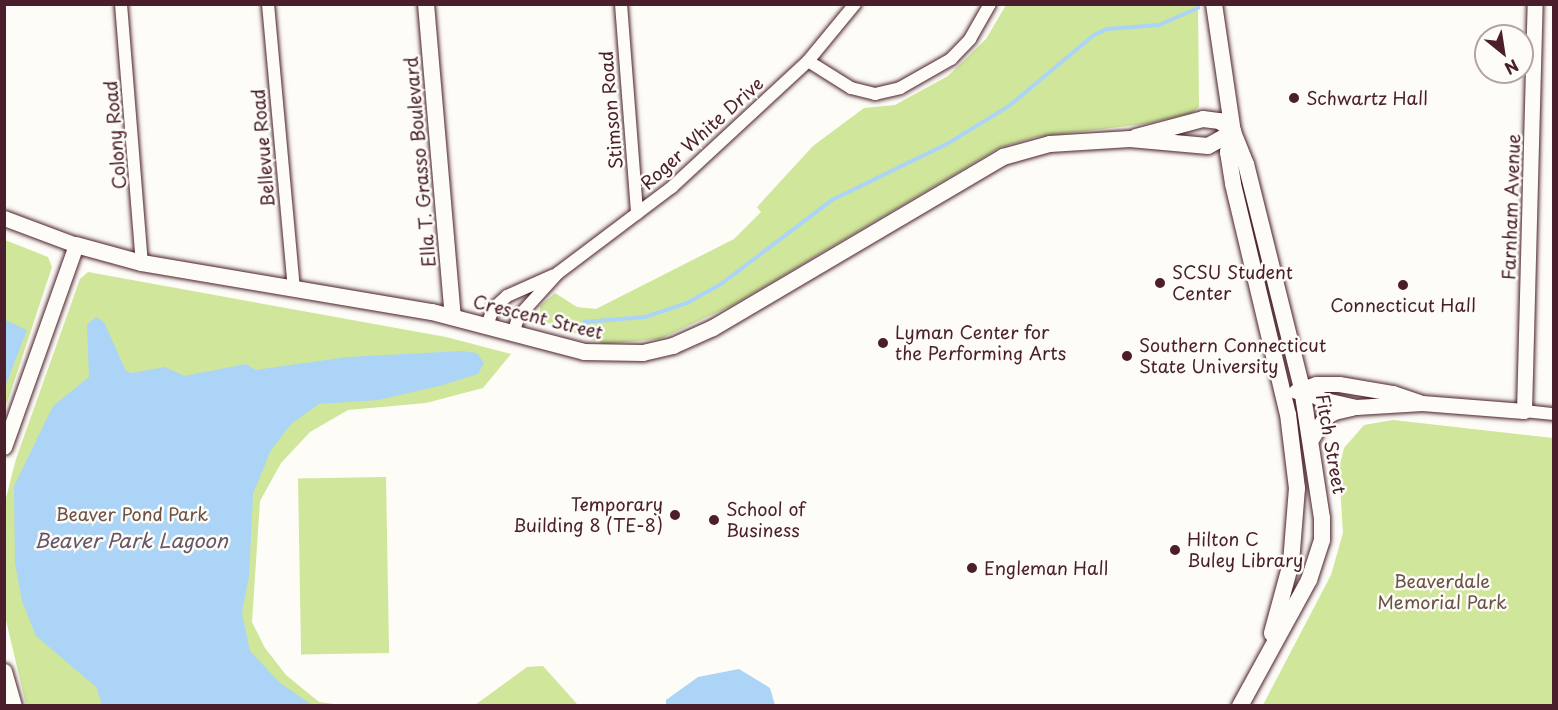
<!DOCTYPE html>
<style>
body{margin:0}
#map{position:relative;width:1558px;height:710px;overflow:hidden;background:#fdfcf7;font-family:"Playpen Sans",sans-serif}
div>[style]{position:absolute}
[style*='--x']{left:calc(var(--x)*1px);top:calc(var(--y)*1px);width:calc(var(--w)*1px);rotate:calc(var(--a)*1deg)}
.green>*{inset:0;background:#cfe69b;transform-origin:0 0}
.water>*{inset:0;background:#acd4f7}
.stream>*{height:4px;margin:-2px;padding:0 2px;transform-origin:2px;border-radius:2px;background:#acd4f7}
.roads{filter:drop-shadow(0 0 2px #4a1f2b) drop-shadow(0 0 2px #4a1f2b)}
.minor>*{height:12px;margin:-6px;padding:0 6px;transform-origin:6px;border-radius:6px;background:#fdfcf7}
.tertiary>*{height:15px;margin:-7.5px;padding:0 7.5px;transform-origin:7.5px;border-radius:7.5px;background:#fdfcf7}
.secondary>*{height:16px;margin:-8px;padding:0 8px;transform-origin:8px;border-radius:8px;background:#fdfcf7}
.dots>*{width:16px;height:16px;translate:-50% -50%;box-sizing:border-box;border:3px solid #fdfcf7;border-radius:50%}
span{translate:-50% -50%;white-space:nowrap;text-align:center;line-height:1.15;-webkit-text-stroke:5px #fdfcf7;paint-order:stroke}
.poi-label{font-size:18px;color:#4a1f2b}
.left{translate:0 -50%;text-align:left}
.right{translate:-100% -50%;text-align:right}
.street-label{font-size:18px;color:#4a1f2b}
.park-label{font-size:18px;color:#6b5147}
.water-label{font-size:20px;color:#675568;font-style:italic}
.frame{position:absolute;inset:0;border:6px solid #4a1f2b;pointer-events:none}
.north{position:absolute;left:1474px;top:24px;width:60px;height:60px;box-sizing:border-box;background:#fdfcf7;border:2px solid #b5a4a5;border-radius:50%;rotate:150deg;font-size:16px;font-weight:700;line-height:24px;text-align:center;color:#4a1f2b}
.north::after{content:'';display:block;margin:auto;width:21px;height:27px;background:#4a1f2b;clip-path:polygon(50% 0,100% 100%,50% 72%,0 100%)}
</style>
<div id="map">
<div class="green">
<i style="clip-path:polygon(1006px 5px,1198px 5px,1199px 107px,1192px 113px,1145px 124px,1036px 137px,999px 148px,733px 305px,660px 339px,604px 344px,540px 320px,540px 306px,555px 293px,577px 307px,596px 309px,734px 239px,761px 212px,757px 207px,813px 146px,864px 108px,895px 105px,948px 76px,986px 39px)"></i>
<i style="clip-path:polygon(5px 240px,48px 257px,52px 267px,5px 409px)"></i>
<i style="clip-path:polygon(88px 272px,446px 337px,511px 354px,483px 388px,426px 403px,348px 410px,310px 432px,281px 463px,260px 501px,252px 622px,265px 648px,286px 675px,319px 702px,342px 705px,26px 705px,5px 616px,5px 502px,16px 459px,80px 279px)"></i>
<i style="clip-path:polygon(1393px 420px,1553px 438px,1553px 705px,1263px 705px,1331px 575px,1343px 533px,1339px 469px,1344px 448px,1364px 425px)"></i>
<i style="left:386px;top:477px;width:176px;height:88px;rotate:89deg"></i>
<i style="clip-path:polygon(543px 666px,578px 705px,475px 705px,527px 667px)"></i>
</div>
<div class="water">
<i style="clip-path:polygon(96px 317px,104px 322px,126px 371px,132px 373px,165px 367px,184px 376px,246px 364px,255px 370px,348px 357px,462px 351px,477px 353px,484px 363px,478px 374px,443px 385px,378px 400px,319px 404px,291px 424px,271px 450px,253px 494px,249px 576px,242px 613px,250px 651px,280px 683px,312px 705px,102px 705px,96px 687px,36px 636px,22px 601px,15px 563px,14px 486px,53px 406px,89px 377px,87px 325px)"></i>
<i style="clip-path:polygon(5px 320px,27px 330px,5px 387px)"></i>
<i style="clip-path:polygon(739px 669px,770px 688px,775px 705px,666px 705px,666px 700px,698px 677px)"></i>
</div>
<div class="stream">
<i style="--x:584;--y:322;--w:61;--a:-4.7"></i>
<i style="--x:645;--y:317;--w:44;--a:-18.4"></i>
<i style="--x:687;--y:303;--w:39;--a:-29"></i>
<i style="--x:721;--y:284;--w:139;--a:-37.1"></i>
<i style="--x:832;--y:200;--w:128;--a:-26"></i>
<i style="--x:947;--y:144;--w:73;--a:-31.5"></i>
<i style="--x:1009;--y:106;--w:111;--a:-39.9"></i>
<i style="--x:1094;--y:35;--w:14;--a:-25"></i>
<i style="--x:1107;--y:29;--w:52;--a:-4.4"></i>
<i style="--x:1159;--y:25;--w:43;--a:-23.6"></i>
</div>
<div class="roads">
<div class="minor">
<i style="--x:121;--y:4;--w:260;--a:85.4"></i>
<i style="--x:268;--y:4;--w:284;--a:84.8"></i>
<i style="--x:621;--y:4;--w:210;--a:85.6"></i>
<i style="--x:808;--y:61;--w:51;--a:32.1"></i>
<i style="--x:851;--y:88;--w:25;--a:14"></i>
<i style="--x:875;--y:94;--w:26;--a:-13"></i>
<i style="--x:900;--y:88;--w:59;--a:-29.6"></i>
<i style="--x:951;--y:59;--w:28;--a:-46"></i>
<i style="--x:970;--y:39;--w:40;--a:-60.3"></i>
<i style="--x:487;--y:325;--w:17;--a:-69"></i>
<i style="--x:493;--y:309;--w:19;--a:-43"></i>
<i style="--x:507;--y:296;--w:51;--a:-24.1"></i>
<i style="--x:513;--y:333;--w:18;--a:-71"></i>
<i style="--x:519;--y:316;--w:58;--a:-47.8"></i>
<i style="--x:558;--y:273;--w:143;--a:-37"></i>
<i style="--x:672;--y:187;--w:185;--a:-42.8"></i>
<i style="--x:808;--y:61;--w:74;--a:-50.5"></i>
<i style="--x:1524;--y:411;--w:30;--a:6"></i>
</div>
<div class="tertiary">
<i style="--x:4;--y:218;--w:77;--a:20.6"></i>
<i style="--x:76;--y:245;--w:214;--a:109.6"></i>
<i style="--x:1302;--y:389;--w:21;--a:28"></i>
<i style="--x:1321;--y:399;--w:36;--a:13"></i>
<i style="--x:1356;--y:407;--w:66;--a:-3.5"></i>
<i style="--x:1422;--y:403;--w:102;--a:4.5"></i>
<i style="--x:1524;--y:411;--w:407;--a:-88.5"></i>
<i style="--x:1296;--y:391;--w:21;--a:-19"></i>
<i style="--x:1316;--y:384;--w:23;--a:0"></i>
<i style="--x:1339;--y:384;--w:55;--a:9.5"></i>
<i style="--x:1393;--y:393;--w:28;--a:19"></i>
<i style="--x:1312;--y:438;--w:23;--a:-59"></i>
<i style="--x:1324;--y:418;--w:12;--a:-31"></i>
<i style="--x:1334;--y:412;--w:18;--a:-13"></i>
<i style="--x:4;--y:671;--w:36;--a:74"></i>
</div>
<div class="secondary">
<i style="--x:426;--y:4;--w:314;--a:85.1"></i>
<i style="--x:1214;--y:4;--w:129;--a:81.6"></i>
<i style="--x:1233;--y:132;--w:35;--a:68"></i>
<i style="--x:1246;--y:164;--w:232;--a:76"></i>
<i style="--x:1302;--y:389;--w:131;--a:81.2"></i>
<i style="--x:1322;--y:518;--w:22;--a:90"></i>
<i style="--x:1322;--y:540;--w:42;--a:108"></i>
<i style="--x:1309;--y:580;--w:144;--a:118.7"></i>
<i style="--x:1233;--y:132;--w:21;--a:104"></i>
<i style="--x:1228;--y:152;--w:32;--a:81"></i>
<i style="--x:1233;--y:184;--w:236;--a:76.6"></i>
<i style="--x:1288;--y:414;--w:75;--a:83.1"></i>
<i style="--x:1297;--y:488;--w:75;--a:94.6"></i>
<i style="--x:1291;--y:563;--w:73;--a:105.2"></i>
<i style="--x:1136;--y:137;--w:69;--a:-15"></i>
<i style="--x:1203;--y:119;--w:17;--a:7"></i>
<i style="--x:1220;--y:121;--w:17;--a:40"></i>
<i style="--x:76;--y:245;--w:68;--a:15.3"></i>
<i style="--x:142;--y:263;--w:294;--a:9.6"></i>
<i style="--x:432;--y:312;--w:157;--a:14.7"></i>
<i style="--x:584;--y:352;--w:59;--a:1"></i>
<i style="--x:643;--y:353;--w:31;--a:-13"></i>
<i style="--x:673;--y:346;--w:44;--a:-24.2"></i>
<i style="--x:713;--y:328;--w:337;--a:-30.5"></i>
<i style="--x:1003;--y:157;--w:49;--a:-15.5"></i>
<i style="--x:1050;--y:144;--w:80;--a:-3.6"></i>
<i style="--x:1130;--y:139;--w:78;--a:5.1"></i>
<i style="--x:1208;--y:146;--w:29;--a:-29"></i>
</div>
</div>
<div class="dots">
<i style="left:1294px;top:98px;background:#4a1f2b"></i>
<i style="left:1160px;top:283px;background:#4a1f2b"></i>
<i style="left:1403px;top:285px;background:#4a1f2b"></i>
<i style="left:883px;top:343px;background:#4a1f2b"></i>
<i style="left:1127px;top:356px;background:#4a1f2b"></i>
<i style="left:675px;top:515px;background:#4a1f2b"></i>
<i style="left:714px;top:520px;background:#4a1f2b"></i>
<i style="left:1175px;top:550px;background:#4a1f2b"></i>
<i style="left:972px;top:568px;background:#4a1f2b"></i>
</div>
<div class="poi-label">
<span class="left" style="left:1306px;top:98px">Schwartz Hall</span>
<span class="left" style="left:1172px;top:283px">SCSU Student<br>Center</span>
<span style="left:1403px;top:305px">Connecticut Hall</span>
<span class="left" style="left:895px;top:343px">Lyman Center for<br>the Performing Arts</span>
<span class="left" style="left:1139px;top:356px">Southern Connecticut<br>State University</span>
<span class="right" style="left:663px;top:515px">Temporary<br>Building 8 (TE-8)</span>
<span class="left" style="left:726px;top:520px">School of<br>Business</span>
<span class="left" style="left:1187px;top:550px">Hilton C<br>Buley Library</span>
<span class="left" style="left:984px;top:568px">Engleman Hall</span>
</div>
<div class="street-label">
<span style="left:611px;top:110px;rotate:-95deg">Stimson Road</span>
<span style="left:702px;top:133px;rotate:-42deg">Roger White Drive</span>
<span style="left:115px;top:135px;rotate:-95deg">Colony Road</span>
<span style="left:263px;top:148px;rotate:-95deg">Bellevue Road</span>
<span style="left:420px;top:162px;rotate:-95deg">Ella T. Grasso Boulevard</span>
<span style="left:1511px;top:207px;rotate:-88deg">Farnham Avenue</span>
<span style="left:538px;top:317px;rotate:14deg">Crescent Street</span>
<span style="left:1331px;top:444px;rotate:80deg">Fitch Street</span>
</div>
<div class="park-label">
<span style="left:132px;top:514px">Beaver Pond Park</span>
<span style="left:1442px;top:592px">Beaverdale<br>Memorial Park</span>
</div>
<div class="water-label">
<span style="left:131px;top:540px">Beaver Park Lagoon</span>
</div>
<div class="frame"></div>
<div class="north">N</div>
</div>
